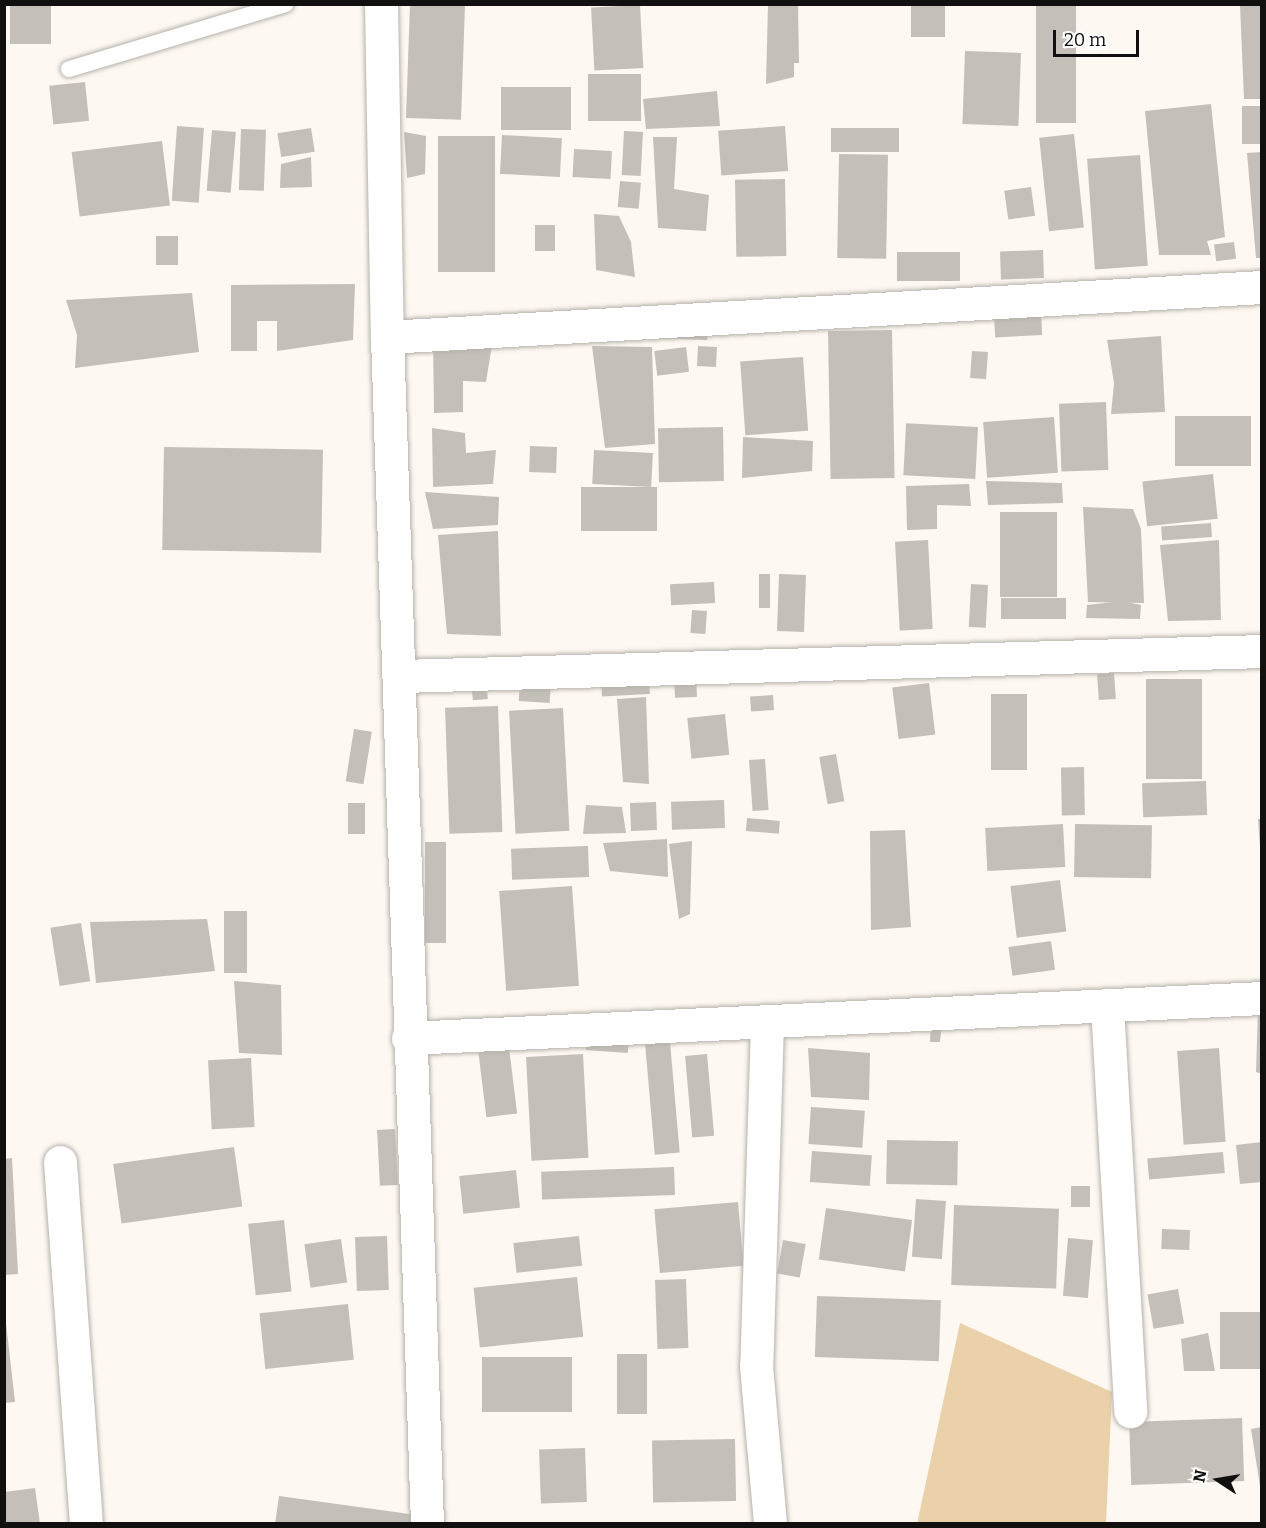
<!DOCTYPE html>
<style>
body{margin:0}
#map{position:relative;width:1266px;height:1528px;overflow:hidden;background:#fdf8f1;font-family:Bitter,serif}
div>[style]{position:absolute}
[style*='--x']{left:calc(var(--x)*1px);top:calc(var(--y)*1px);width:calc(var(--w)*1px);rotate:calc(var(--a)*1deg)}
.green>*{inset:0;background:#ebd1aa}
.building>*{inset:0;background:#c4c0b9;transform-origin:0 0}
.roads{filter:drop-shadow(0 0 2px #b5b1aa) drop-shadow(0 0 2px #b5b1aa)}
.service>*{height:16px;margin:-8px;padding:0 8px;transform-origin:8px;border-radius:8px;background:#fff}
.minor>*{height:33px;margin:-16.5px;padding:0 16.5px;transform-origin:16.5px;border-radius:16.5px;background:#fff}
span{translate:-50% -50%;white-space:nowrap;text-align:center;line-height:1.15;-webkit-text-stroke:5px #fff;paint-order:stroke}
.frame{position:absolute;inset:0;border:6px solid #12100e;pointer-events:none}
.north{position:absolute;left:1188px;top:1450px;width:60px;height:60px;-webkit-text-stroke:4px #fff;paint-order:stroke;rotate:282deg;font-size:16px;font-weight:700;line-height:24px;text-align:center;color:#12100e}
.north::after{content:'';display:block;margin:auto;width:21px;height:27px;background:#12100e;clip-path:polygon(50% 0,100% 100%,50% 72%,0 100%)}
.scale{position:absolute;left:1053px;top:30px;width:86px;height:27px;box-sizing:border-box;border:3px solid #12100e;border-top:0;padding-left:8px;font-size:18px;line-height:21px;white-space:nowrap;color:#12100e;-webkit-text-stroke:4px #fff;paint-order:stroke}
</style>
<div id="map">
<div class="green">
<i style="clip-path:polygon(960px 1323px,1112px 1392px,1106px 1523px,917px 1524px)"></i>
</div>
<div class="building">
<i style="left:10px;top:4px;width:41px;height:40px"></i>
<i style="left:410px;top:4px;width:55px;height:114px;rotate:2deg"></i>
<i style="clip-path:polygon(768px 4px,798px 4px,799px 63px,794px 63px,794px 77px,766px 84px)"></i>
<i style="left:911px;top:4px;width:34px;height:33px"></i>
<i style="left:1036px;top:4px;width:40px;height:119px"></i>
<i style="left:640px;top:5px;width:63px;height:49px;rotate:87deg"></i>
<i style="clip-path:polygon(1240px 5px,1262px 5px,1262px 99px,1244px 99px)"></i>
<i style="left:965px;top:51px;width:56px;height:73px;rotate:2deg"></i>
<i style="left:588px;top:74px;width:53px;height:47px"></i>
<i style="left:85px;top:82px;width:39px;height:36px;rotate:84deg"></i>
<i style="left:571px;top:87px;width:43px;height:70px;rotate:90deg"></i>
<i style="clip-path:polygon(717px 91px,720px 126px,646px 129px,643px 99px)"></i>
<i style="clip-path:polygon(1211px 104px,1225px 237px,1207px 241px,1211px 255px,1159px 255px,1145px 111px)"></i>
<i style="left:1262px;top:106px;width:38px;height:20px;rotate:90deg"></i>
<i style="left:177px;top:126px;width:27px;height:75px;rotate:4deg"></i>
<i style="left:785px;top:126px;width:45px;height:67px;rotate:86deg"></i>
<i style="left:311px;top:128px;width:24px;height:34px;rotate:81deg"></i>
<i style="left:899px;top:128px;width:24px;height:68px;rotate:90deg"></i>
<i style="left:241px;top:129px;width:25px;height:61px;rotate:2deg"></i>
<i style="left:212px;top:130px;width:24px;height:61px;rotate:5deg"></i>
<i style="left:624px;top:131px;width:19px;height:44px;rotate:3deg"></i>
<i style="clip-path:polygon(404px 132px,426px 136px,425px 174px,407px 178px)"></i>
<i style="left:1074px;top:134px;width:94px;height:35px;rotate:84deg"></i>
<i style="left:502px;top:135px;width:60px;height:39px;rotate:3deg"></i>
<i style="left:438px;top:136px;width:57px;height:136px"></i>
<i style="clip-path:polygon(653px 137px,677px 137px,674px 189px,709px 195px,706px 231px,658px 228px)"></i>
<i style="left:162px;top:141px;width:65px;height:91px;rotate:83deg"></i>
<i style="left:574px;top:149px;width:38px;height:28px;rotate:3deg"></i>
<i style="clip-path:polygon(1262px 152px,1262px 258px,1256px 258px,1247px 153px)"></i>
<i style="left:839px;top:154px;width:49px;height:104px;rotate:1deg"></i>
<i style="left:1140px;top:155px;width:111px;height:53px;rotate:86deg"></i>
<i style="clip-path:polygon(311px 157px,312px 187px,280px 188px,281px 164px)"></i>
<i style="left:785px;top:179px;width:77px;height:50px;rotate:89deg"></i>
<i style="left:620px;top:181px;width:21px;height:26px;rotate:5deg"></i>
<i style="left:1031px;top:187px;width:29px;height:27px;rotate:82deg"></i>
<i style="clip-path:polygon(594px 214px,619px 216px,631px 242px,635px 277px,596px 270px)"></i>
<i style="left:535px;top:225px;width:20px;height:26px"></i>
<i style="left:178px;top:236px;width:29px;height:22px;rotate:90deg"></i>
<i style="left:1234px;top:242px;width:17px;height:20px;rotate:83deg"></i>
<i style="left:1043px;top:250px;width:28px;height:43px;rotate:88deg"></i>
<i style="left:897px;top:252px;width:63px;height:29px"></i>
<i style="clip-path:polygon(355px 284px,353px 340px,277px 351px,277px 321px,257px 321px,257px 351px,231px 351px,231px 285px)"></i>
<i style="clip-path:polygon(192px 293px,199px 352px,75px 368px,77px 335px,66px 300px)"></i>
<i style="left:1041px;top:313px;width:22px;height:47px;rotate:87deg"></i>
<i style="left:708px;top:317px;width:23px;height:48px;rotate:92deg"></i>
<i style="left:892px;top:330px;width:148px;height:64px;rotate:89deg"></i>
<i style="clip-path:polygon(1161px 336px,1165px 412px,1111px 414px,1114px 383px,1107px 340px)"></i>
<i style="clip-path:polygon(433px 340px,492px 345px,486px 382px,463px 381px,463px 412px,434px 413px)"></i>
<i style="clip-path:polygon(592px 346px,652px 347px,655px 444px,605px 448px)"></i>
<i style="left:698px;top:346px;width:19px;height:20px;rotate:3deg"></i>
<i style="left:686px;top:347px;width:25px;height:32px;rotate:83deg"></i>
<i style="left:972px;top:351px;width:16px;height:27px;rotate:4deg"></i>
<i style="left:803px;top:357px;width:74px;height:63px;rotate:86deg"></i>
<i style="left:1106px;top:402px;width:68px;height:47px;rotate:88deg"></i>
<i style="left:1251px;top:416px;width:50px;height:76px;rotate:90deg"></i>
<i style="left:1054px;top:417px;width:56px;height:71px;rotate:86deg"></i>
<i style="left:723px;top:427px;width:54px;height:65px;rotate:89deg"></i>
<i style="left:978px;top:427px;width:52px;height:72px;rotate:93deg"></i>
<i style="clip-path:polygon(432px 428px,465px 433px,466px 453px,496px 450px,493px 484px,433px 487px)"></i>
<i style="clip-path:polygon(743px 437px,813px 441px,812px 471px,742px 478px)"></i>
<i style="left:164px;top:447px;width:159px;height:103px;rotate:1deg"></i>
<i style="left:557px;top:447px;width:26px;height:27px;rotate:92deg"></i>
<i style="left:594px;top:450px;width:59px;height:34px;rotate:3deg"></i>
<i style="left:1213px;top:474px;width:45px;height:71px;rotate:84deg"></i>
<i style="clip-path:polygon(986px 481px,1062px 483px,1063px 503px,988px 505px)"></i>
<i style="clip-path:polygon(969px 484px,971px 506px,937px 505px,937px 529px,907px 530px,906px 486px)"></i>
<i style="left:657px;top:487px;width:44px;height:76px;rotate:90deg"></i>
<i style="clip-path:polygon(425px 492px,499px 497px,498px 525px,433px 529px)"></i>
<i style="clip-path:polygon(1083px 507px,1133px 509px,1141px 529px,1144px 603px,1088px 602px)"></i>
<i style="left:1000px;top:512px;width:57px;height:85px"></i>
<i style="left:1211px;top:523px;width:14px;height:50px;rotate:86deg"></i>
<i style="clip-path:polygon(498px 531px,501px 636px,447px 634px,438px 535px)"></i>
<i style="left:928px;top:540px;width:89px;height:33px;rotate:87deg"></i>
<i style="clip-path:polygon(1219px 540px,1221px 620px,1168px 621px,1160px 545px)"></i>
<i style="left:759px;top:574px;width:11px;height:34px"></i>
<i style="left:779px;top:574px;width:27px;height:57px;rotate:2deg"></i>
<i style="left:714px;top:582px;width:21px;height:44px;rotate:87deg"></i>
<i style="left:971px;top:584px;width:17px;height:43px;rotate:3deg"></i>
<i style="left:1066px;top:598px;width:21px;height:65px;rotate:90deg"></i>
<i style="clip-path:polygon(1122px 601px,1141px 605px,1140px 619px,1086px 618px,1087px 605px)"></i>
<i style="left:692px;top:610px;width:15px;height:23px;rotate:4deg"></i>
<i style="left:696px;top:671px;width:26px;height:22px;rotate:88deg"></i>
<i style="left:1114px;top:673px;width:26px;height:17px;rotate:86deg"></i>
<i style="left:649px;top:677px;width:17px;height:48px;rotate:87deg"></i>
<i style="left:486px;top:678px;width:21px;height:15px;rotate:85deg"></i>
<i style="left:1146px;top:679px;width:56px;height:100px"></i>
<i style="left:520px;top:682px;width:31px;height:19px;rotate:4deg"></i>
<i style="left:929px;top:683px;width:52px;height:37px;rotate:83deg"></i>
<i style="left:991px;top:694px;width:36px;height:76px"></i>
<i style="left:773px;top:695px;width:15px;height:23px;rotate:86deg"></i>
<i style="clip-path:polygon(646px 697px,649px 784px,623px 782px,617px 699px)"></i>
<i style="left:498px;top:706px;width:126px;height:53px;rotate:88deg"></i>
<i style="left:563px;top:708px;width:123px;height:54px;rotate:87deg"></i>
<i style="left:725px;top:714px;width:41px;height:38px;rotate:84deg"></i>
<i style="left:354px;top:729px;width:18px;height:53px;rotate:9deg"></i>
<i style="left:836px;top:754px;width:48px;height:17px;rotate:80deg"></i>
<i style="left:765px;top:759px;width:51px;height:16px;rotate:86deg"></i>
<i style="left:1084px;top:767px;width:48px;height:23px;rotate:89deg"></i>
<i style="left:1206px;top:781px;width:34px;height:64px;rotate:88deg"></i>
<i style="left:724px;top:800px;width:28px;height:53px;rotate:88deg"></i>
<i style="left:656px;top:802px;width:28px;height:26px;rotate:88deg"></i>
<i style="left:348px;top:803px;width:17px;height:31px"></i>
<i style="clip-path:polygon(586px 805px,622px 807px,626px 833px,583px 834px)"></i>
<i style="left:747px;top:818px;width:33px;height:13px;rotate:5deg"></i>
<i style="clip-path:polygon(1258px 819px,1262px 819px,1262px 847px,1260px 847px)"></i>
<i style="left:1063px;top:824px;width:43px;height:78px;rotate:87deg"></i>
<i style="left:1075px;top:824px;width:77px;height:53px;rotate:1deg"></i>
<i style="clip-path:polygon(905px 830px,911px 927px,871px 930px,870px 831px)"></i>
<i style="clip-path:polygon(667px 839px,668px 877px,610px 871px,603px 843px)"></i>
<i style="clip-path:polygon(692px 841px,690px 914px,679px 919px,669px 844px)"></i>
<i style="left:425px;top:842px;width:21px;height:101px"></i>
<i style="left:588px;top:846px;width:31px;height:77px;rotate:88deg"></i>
<i style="left:1060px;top:880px;width:52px;height:50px;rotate:83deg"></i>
<i style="left:572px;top:886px;width:100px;height:73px;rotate:86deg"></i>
<i style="left:224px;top:911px;width:23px;height:62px"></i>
<i style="clip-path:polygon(207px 919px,215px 971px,96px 983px,90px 922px)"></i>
<i style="left:81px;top:923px;width:59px;height:31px;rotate:81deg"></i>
<i style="left:1051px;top:941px;width:29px;height:43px;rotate:82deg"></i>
<i style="clip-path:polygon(234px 981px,281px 985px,282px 1055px,239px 1053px)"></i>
<i style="clip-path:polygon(1258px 1008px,1262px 1008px,1262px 1074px,1256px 1072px)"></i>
<i style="clip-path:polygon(931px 1022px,942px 1023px,940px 1042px,930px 1042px)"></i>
<i style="left:587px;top:1034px;width:42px;height:16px;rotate:4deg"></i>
<i style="left:508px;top:1039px;width:75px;height:31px;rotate:83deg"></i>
<i style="left:670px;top:1042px;width:111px;height:25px;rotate:85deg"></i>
<i style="clip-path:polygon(808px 1048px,870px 1053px,869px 1100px,811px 1097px)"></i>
<i style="left:1219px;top:1048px;width:94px;height:42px;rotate:86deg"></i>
<i style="left:583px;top:1054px;width:104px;height:57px;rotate:87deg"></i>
<i style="left:707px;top:1054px;width:82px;height:22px;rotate:85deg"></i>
<i style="left:251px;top:1058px;width:69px;height:43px;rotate:87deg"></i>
<i style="left:811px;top:1107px;width:54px;height:37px;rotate:4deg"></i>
<i style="left:395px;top:1129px;width:56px;height:18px;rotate:87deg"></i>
<i style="left:887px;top:1140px;width:71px;height:44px;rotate:1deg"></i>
<i style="clip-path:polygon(1262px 1142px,1262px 1182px,1240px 1184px,1236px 1145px)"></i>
<i style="left:234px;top:1147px;width:60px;height:122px;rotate:82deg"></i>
<i style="left:812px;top:1151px;width:60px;height:31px;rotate:4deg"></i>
<i style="left:1223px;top:1152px;width:21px;height:76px;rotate:85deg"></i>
<i style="clip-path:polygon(12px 1158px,18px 1274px,4px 1275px,4px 1159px)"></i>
<i style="left:674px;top:1167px;width:28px;height:133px;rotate:88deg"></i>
<i style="left:516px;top:1170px;width:38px;height:57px;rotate:84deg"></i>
<i style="left:1071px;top:1186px;width:19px;height:21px"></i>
<i style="left:916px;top:1199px;width:30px;height:58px;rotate:4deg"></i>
<i style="left:738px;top:1202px;width:64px;height:84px;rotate:85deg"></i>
<i style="left:954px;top:1205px;width:105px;height:80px;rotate:2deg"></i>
<i style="left:826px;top:1208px;width:87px;height:52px;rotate:8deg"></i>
<i style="left:284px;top:1220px;width:72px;height:36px;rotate:84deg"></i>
<i style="left:1162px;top:1229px;width:28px;height:20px;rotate:2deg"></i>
<i style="left:387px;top:1236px;width:54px;height:32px;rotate:88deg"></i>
<i style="left:579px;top:1236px;width:30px;height:66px;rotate:84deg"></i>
<i style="left:1068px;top:1238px;width:25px;height:58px;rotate:5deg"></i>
<i style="left:341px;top:1239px;width:44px;height:37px;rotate:82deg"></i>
<i style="left:783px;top:1240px;width:23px;height:34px;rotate:10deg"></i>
<i style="left:577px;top:1277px;width:60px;height:104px;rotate:84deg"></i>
<i style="left:686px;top:1279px;width:69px;height:31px;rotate:88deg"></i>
<i style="left:1178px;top:1289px;width:35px;height:31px;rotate:80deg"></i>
<i style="left:817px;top:1296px;width:124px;height:61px;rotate:2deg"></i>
<i style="left:348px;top:1304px;width:56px;height:89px;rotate:84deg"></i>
<i style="clip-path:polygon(4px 1305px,15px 1402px,4px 1403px)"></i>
<i style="left:1262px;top:1312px;width:57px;height:42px;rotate:90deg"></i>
<i style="clip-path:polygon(1208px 1333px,1215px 1371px,1184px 1371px,1181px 1339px)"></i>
<i style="left:617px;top:1354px;width:30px;height:60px"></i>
<i style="left:572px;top:1357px;width:55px;height:90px;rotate:90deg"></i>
<i style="left:1242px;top:1418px;width:63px;height:113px;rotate:88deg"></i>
<i style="clip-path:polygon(1262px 1427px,1262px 1486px,1260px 1486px,1251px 1429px)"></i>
<i style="left:735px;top:1439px;width:62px;height:83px;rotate:89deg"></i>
<i style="left:585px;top:1448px;width:54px;height:46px;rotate:88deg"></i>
<i style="clip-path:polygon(35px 1488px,40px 1524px,4px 1524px,4px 1492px)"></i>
<i style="clip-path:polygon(279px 1496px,424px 1516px,423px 1524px,275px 1524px)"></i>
</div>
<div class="roads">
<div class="service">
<i style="--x:69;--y:69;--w:226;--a:-16.7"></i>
</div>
<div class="minor">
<i style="--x:381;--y:4;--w:333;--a:89"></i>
<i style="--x:387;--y:337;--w:1188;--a:88.07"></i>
<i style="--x:387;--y:337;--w:876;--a:-3.27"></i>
<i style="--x:401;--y:676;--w:861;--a:-1.66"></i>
<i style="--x:1107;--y:1006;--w:406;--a:86.7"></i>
<i style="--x:767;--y:1024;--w:342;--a:91.8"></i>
<i style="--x:756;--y:1366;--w:159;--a:84.9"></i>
<i style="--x:408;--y:1038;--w:855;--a:-2.68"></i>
<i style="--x:60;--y:1162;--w:363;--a:85.9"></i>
</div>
</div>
<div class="frame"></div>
<div class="north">N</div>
<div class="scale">20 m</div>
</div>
